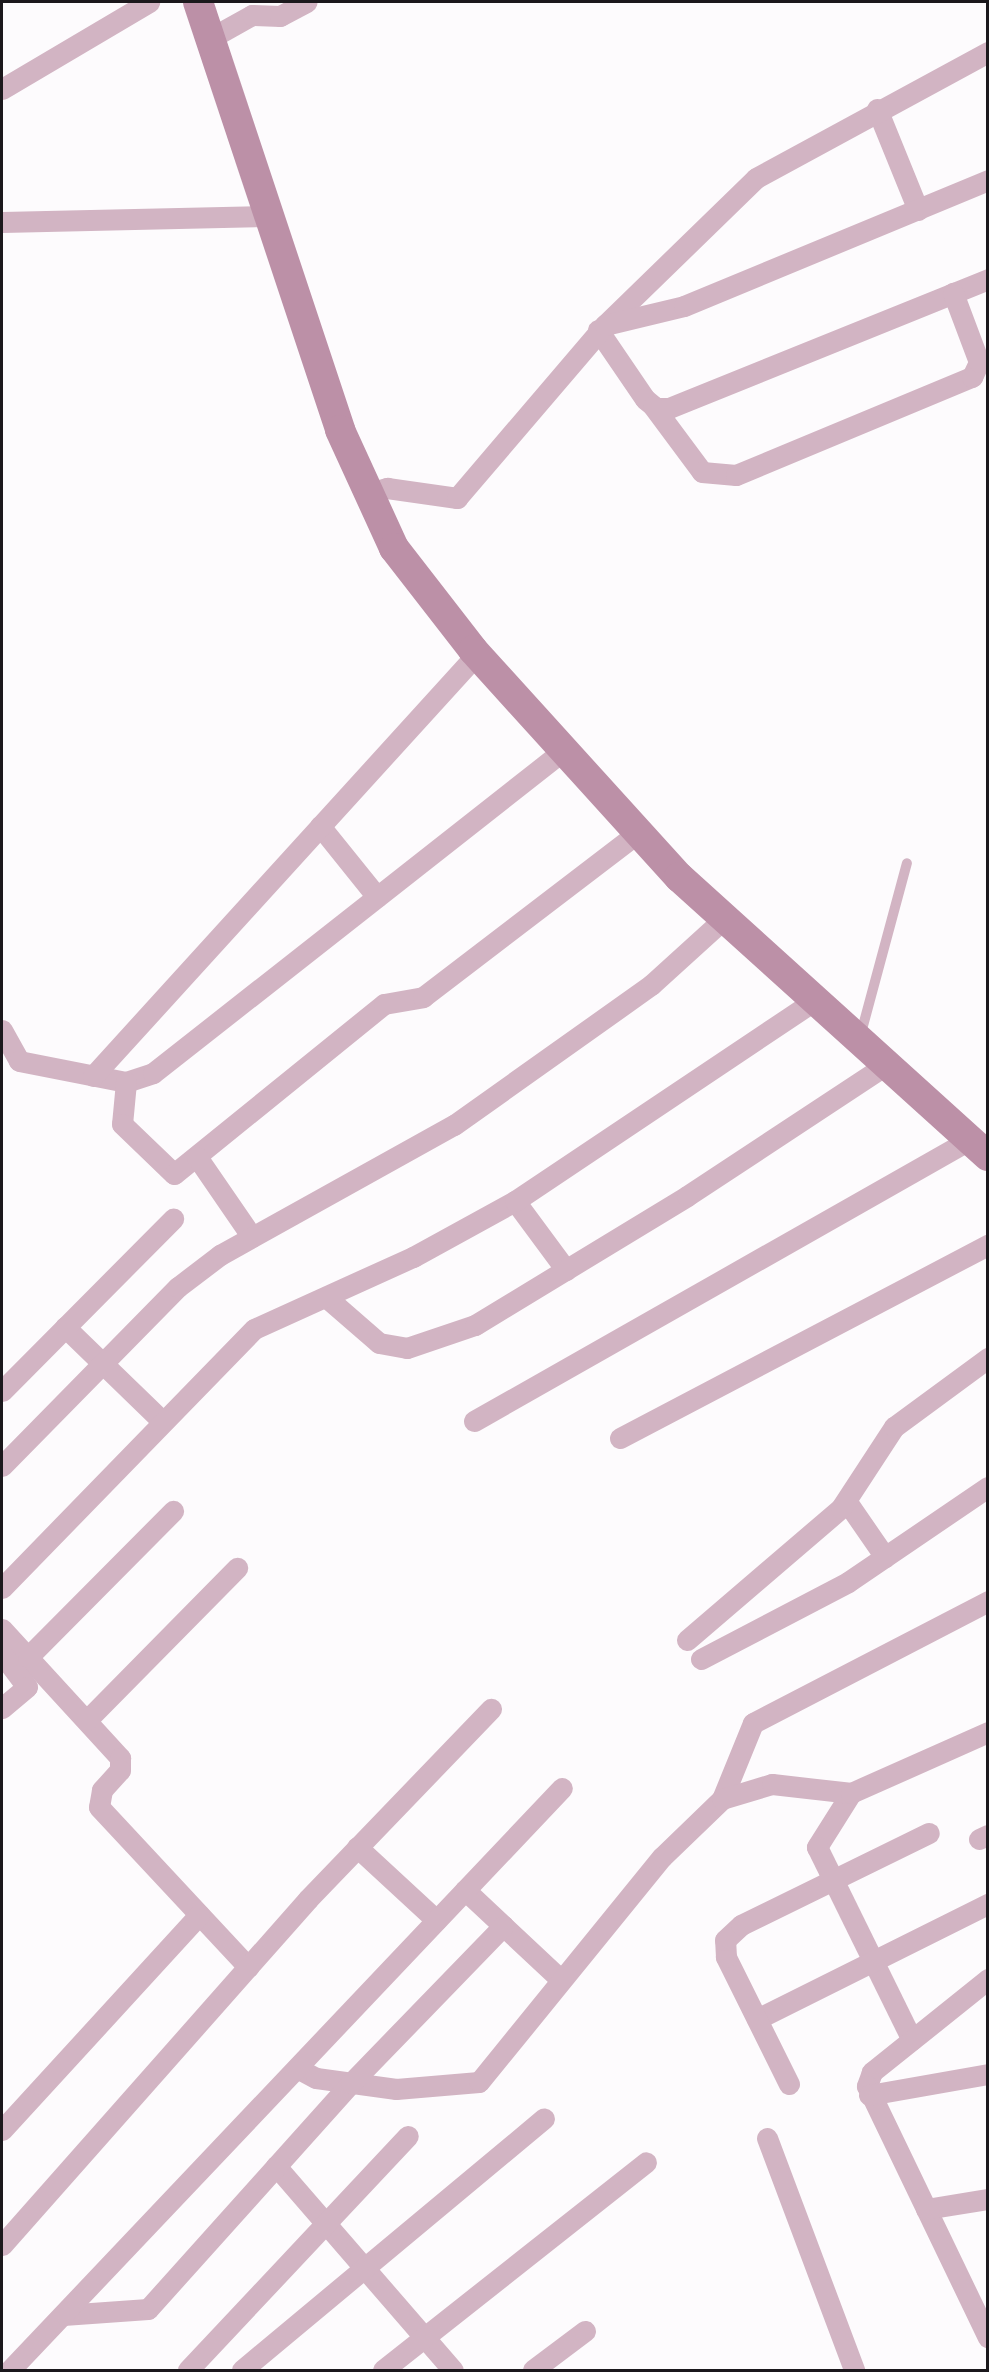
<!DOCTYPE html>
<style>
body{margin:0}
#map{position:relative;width:989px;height:2372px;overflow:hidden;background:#fdfbfd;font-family:"Titillium Web",sans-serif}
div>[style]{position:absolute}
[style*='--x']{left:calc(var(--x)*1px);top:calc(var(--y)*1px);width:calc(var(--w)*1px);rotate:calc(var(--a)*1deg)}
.service>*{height:10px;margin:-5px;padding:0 5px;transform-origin:5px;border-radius:5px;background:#d2b4c3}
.minor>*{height:21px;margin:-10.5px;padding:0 10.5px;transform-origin:10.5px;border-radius:10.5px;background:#d2b4c3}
.secondary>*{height:30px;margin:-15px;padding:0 15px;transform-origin:15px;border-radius:15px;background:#bc90a7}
span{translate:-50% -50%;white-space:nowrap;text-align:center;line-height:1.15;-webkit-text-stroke:4.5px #fff;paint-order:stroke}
.frame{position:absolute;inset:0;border:3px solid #1b181c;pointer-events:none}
</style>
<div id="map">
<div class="service">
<i style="--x:860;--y:1037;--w:180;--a:-74.9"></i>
</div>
<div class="minor">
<i style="--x:209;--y:39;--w:49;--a:-29.2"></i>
<i style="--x:252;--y:15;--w:28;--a:2"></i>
<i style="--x:280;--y:16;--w:30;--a:-28"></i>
<i style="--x:2;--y:89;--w:171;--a:-30.6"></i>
<i style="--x:877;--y:109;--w:109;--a:67.9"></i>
<i style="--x:2;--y:222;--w:263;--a:-1.3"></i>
<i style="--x:606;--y:324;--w:209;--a:-44.2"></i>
<i style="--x:756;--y:178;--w:264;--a:-28.5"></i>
<i style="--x:598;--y:330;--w:83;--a:55.7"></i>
<i style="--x:645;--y:399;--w:14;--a:39"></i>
<i style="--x:656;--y:408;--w:13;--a:0"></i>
<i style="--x:669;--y:408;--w:344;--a:-22"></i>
<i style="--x:653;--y:406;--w:82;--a:53.4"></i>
<i style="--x:702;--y:472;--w:34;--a:5"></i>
<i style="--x:736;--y:475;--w:256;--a:-22.6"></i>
<i style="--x:972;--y:377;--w:17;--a:-65"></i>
<i style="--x:979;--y:362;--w:74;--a:-110.6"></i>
<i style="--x:369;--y:493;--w:19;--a:-16"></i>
<i style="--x:387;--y:488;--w:71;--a:8.1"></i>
<i style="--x:457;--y:498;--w:228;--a:-49.5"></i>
<i style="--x:605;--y:325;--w:81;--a:-13.5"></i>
<i style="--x:684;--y:306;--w:329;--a:-22.5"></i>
<i style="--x:320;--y:826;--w:91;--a:51.2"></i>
<i style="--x:2;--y:1030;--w:35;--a:61"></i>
<i style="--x:19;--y:1061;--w:109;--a:11.1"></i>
<i style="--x:126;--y:1082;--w:28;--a:-18"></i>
<i style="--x:153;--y:1073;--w:523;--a:-38.16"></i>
<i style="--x:93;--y:1076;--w:571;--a:-47.7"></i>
<i style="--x:126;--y:1082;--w:42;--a:95.4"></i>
<i style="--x:122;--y:1124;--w:72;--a:43.9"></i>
<i style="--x:174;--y:1174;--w:270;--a:-39"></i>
<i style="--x:384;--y:1004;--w:40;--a:-10"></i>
<i style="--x:423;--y:997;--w:272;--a:-37.4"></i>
<i style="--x:197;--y:1157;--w:97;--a:55.5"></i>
<i style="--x:515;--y:1201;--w:86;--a:53.5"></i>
<i style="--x:326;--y:1297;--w:70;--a:41"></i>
<i style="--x:379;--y:1343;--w:28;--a:10"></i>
<i style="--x:407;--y:1348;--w:72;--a:-18.7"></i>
<i style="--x:475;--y:1325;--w:248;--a:-31.3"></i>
<i style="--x:687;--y:1196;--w:238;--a:-33.4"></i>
<i style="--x:65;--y:1327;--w:136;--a:44.1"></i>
<i style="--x:2;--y:1391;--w:243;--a:-45.2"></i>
<i style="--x:474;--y:1421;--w:569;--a:-29.58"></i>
<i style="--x:620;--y:1438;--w:416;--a:-27.7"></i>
<i style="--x:2;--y:1466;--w:251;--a:-45.5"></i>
<i style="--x:178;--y:1287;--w:53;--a:-37.3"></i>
<i style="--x:220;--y:1255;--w:268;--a:-29.1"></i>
<i style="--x:454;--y:1125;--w:242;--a:-35.4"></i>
<i style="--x:651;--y:985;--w:100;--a:-42.2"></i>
<i style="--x:847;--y:1502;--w:67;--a:55.4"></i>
<i style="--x:2;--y:1588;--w:361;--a:-45.8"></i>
<i style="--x:254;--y:1329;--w:175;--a:-24.4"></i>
<i style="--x:413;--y:1257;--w:116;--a:-28.8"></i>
<i style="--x:515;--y:1201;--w:361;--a:-33.8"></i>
<i style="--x:2;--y:1629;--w:175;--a:47.5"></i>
<i style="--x:120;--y:1758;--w:12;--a:90"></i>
<i style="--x:120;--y:1770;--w:27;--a:132"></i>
<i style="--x:102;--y:1790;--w:17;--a:100"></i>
<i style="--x:99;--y:1807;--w:219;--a:47"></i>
<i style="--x:687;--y:1640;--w:203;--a:-40.6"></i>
<i style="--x:841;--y:1508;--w:97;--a:-56.8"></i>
<i style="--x:894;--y:1427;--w:117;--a:-36.3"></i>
<i style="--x:2;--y:1654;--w:41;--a:52.9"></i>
<i style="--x:27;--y:1687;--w:33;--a:140"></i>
<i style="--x:28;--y:1657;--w:206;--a:-45.2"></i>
<i style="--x:701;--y:1659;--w:166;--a:-27.6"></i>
<i style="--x:848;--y:1582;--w:169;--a:-34.2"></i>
<i style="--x:87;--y:1720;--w:214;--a:-45.4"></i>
<i style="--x:851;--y:1793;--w:64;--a:122.2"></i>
<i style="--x:817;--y:1847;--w:215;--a:63.8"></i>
<i style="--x:722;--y:1799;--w:82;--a:-67.8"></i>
<i style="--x:753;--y:1723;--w:265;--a:-27.4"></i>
<i style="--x:979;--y:1839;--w:10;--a:-24"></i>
<i style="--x:357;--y:1847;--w:108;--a:42.7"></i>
<i style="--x:465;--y:1890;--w:130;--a:43.1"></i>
<i style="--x:988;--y:1979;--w:149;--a:141.3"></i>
<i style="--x:872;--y:2072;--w:15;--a:110"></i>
<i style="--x:867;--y:2086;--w:279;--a:64.3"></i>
<i style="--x:757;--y:2019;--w:258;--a:-26.5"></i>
<i style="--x:297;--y:2068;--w:21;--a:28"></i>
<i style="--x:316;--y:2078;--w:81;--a:7.8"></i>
<i style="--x:396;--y:2089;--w:83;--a:-4.8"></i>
<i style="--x:479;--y:2082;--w:290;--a:-50.9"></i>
<i style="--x:662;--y:1857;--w:83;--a:-44"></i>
<i style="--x:722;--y:1799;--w:52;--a:-16.7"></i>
<i style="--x:772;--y:1784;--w:80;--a:6.5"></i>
<i style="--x:851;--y:1793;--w:150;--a:-24"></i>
<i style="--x:789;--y:2084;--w:142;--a:-116.4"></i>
<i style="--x:726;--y:1957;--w:17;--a:-93"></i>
<i style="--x:725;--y:1940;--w:22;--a:-43"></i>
<i style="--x:741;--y:1925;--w:209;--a:-26.1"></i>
<i style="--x:869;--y:2095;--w:121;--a:-10"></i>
<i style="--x:2;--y:2130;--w:292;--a:-47.5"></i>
<i style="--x:767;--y:2138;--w:248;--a:69.4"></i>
<i style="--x:276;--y:2166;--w:270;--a:49.1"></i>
<i style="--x:926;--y:2209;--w:63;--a:-9.2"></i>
<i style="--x:2;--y:2245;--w:462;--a:-48.5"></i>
<i style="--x:308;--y:1899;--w:264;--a:-46.1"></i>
<i style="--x:63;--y:2315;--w:85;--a:-4"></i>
<i style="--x:148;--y:2309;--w:304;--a:-48.1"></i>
<i style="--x:351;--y:2083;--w:219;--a:-45.9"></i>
<i style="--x:10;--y:2370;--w:802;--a:-46.52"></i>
<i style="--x:188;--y:2370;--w:321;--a:-46.8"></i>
<i style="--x:242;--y:2370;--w:393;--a:-39.8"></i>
<i style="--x:383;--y:2370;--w:335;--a:-38.3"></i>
<i style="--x:533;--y:2370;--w:65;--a:-36.9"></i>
</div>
<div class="secondary">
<i style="--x:198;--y:2;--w:451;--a:71.6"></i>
<i style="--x:340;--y:430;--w:130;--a:65.4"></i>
<i style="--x:394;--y:548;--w:129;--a:52.2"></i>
<i style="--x:473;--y:650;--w:307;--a:47.8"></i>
<i style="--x:679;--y:877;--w:416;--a:42.1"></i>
</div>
<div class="frame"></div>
</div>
